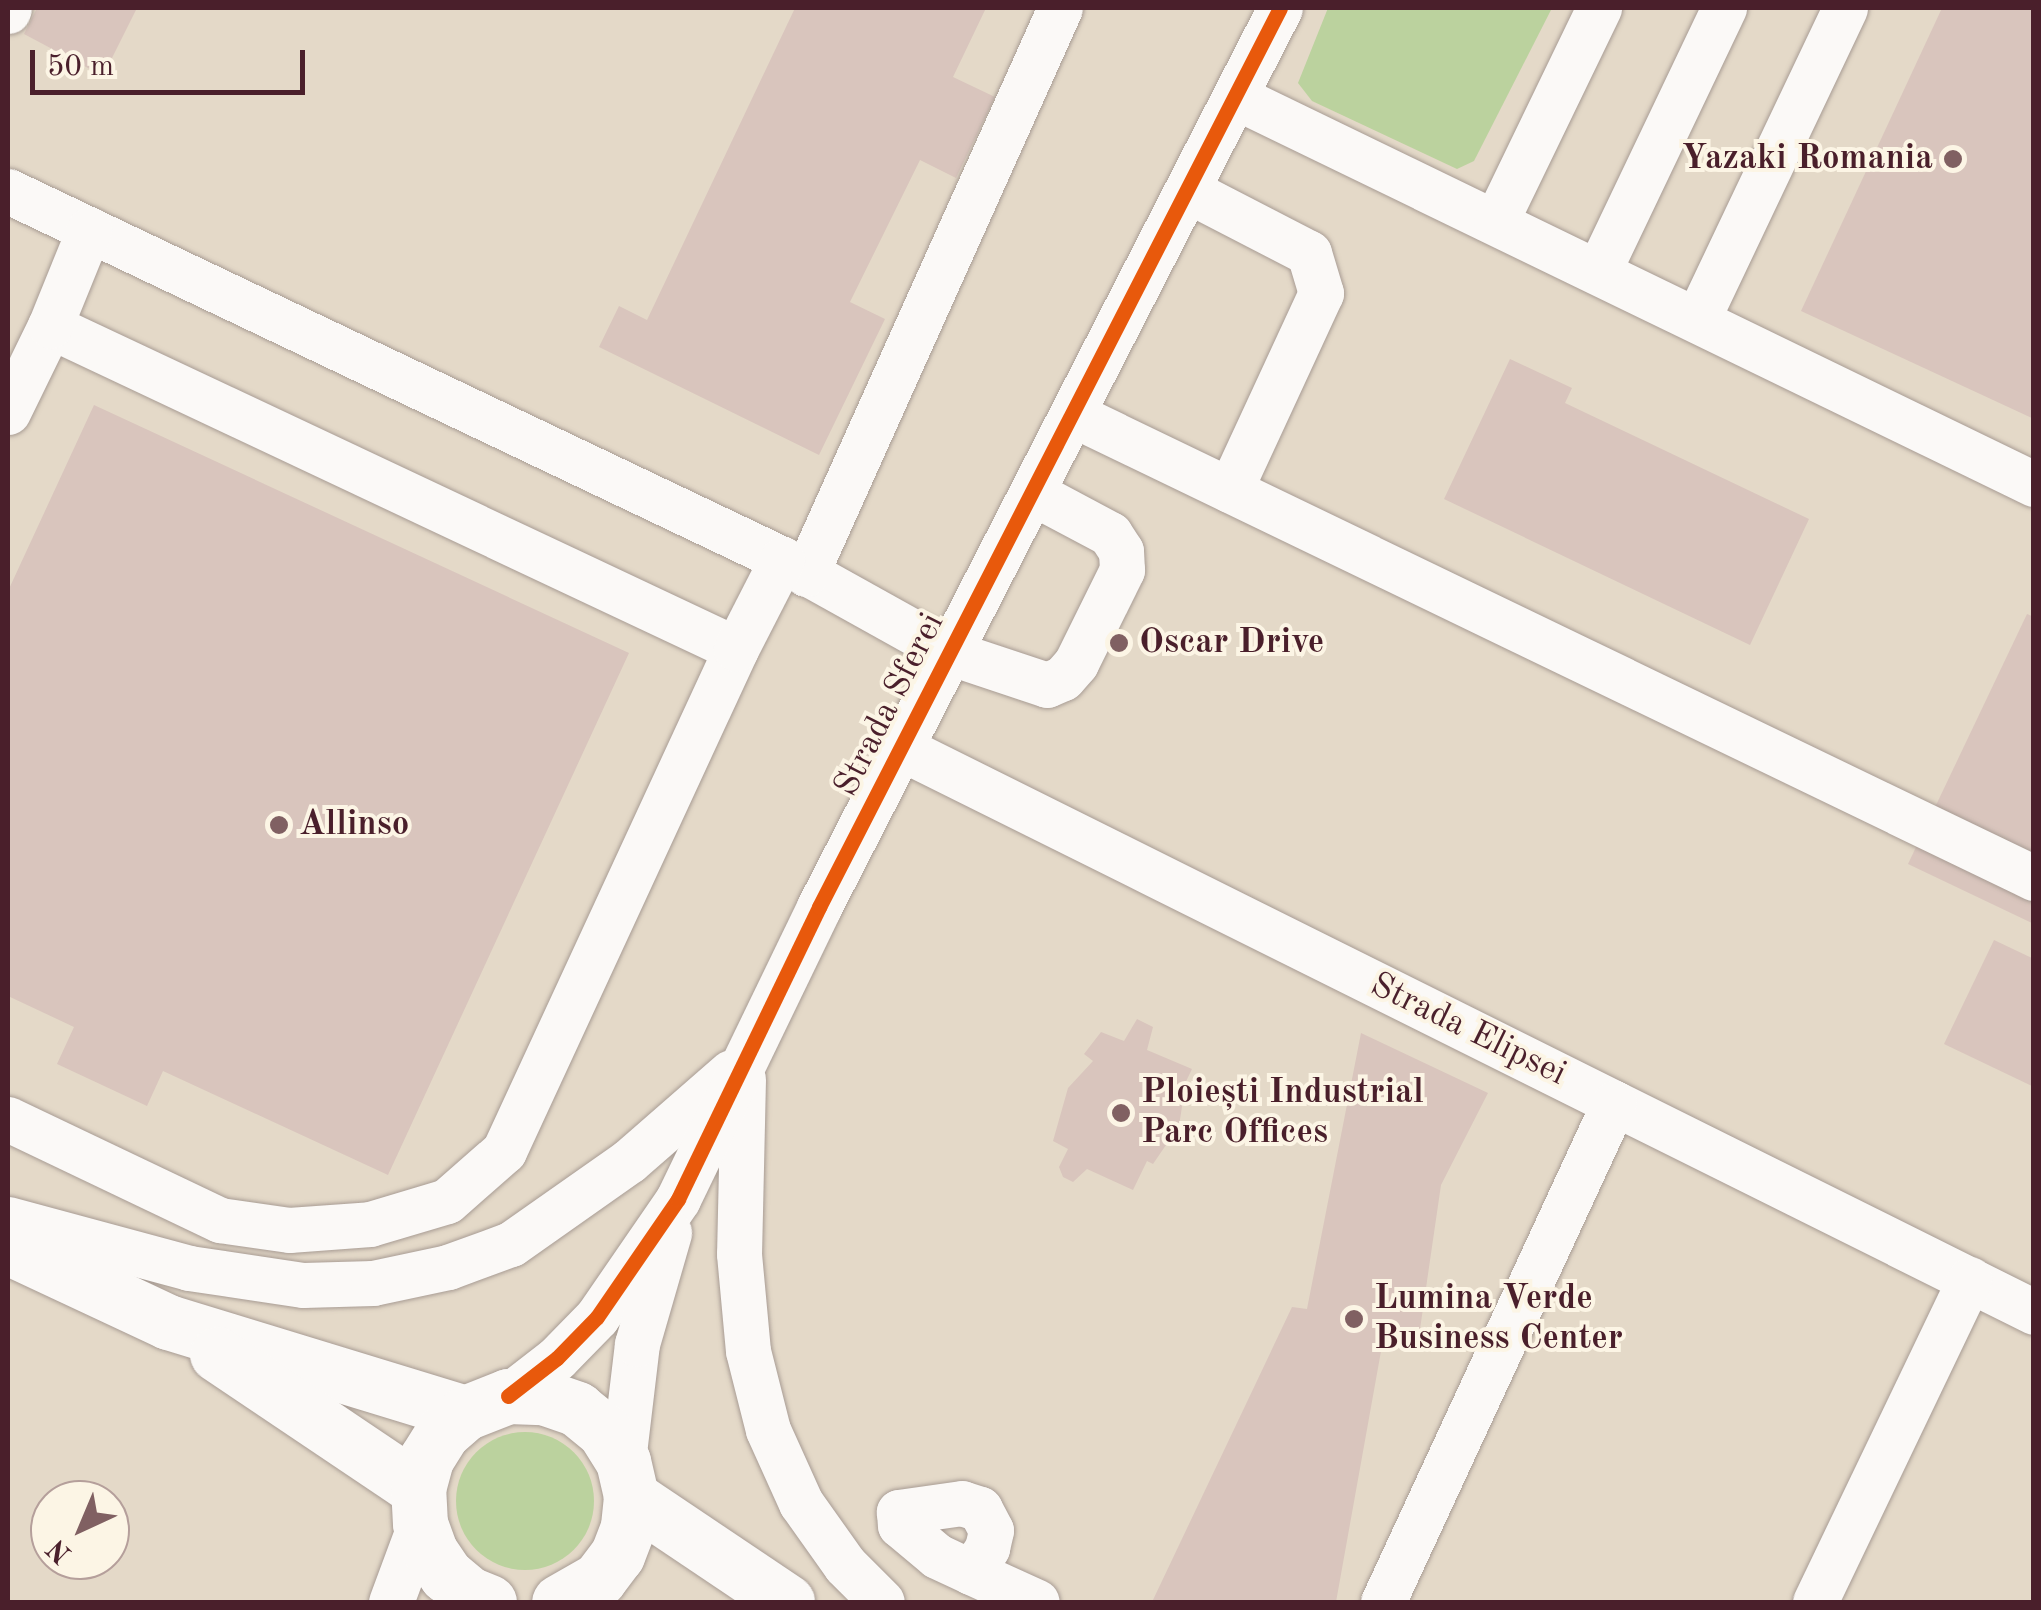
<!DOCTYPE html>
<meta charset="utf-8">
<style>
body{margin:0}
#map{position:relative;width:2041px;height:1610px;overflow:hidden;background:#e4d9c8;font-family:"Old Standard TT",serif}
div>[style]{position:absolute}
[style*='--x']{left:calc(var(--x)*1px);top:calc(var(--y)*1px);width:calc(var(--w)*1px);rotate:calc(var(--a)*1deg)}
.green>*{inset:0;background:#bbd29e}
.round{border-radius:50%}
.building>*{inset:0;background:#d9c5bd}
.roads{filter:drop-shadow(0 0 2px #a89c94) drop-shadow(0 0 2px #a89c94)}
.minor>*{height:45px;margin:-22.5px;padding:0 22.5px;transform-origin:22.5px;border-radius:22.5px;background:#fbf9f7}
.major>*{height:55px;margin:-27.5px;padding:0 27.5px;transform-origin:27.5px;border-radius:27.5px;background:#fbf9f7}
.cycleway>*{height:15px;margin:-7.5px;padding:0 7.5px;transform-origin:7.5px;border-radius:7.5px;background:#e8590c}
.dots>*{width:28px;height:28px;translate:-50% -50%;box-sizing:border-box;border:5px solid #fcf5e5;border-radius:50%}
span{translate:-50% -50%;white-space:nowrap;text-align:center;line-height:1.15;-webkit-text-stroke:8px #fcf5e5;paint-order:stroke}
.poi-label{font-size:35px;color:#4a1f2b;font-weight:700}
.right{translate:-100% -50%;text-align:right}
.left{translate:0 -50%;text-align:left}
.street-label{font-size:35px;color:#4a1f2b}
.frame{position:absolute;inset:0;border:10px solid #4a1f2b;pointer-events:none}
.north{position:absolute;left:30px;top:1480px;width:100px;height:100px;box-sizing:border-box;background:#fcf5e5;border:2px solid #b59f9b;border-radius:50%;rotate:224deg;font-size:28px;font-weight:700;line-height:40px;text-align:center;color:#4a1f2b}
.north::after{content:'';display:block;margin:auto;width:35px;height:45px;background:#806062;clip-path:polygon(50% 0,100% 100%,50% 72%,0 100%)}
.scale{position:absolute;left:30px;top:50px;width:275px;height:45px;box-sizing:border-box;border:5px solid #4a1f2b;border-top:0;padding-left:12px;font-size:30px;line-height:35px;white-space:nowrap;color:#4a1f2b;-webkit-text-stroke:8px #fcf5e5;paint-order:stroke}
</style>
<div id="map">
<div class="green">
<i style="clip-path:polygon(1328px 8px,1552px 8px,1474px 161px,1457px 169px,1312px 101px,1298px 83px)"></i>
<i class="round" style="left:456px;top:1432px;width:138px;height:138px"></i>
</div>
<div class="building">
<i style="clip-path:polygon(37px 8px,137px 8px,103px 76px,24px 34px)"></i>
<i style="clip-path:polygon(795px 8px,986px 8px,953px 77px,995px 97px,956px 178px,920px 160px,850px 302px,885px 319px,819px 455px,599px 347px,619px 306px,647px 320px)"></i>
<i style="clip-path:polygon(1942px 8px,2034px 8px,2034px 419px,1801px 311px)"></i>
<i style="clip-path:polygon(1510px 359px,1572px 388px,1565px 403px,1809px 519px,1750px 645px,1444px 499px)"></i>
<i style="clip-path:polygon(94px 405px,629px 653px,388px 1175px,163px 1071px,147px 1106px,57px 1064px,74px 1027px,8px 996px,8px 591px)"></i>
<i style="clip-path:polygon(2027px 614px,2034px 617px,2034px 924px,1908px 864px)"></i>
<i style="clip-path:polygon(1994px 940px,2034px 959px,2034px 1087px,1944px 1044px)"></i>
<i style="clip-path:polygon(1137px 1019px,1153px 1027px,1147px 1050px,1192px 1069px,1178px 1098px,1183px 1100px,1179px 1126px,1153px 1164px,1147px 1161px,1133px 1190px,1087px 1169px,1073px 1182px,1063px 1177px,1059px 1167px,1068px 1149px,1053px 1141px,1068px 1088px,1093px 1061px,1084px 1054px,1101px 1032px,1124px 1041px)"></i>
<i style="clip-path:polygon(1361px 1033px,1488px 1093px,1441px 1185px,1419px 1336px,1385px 1329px,1336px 1602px,1152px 1602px,1292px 1307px,1307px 1309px)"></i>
</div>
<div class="roads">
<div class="minor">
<i style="--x:8;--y:11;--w:3;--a:-72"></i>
<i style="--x:1238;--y:98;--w:885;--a:25.87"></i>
<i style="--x:8;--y:191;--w:857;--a:25.43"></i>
<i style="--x:782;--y:559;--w:193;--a:29.1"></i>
<i style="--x:951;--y:653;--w:101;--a:18.4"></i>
<i style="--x:1047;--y:685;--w:17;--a:-24"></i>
<i style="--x:1063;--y:678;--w:20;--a:-49"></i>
<i style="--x:1076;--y:663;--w:104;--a:-63.7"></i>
<i style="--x:1122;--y:570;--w:19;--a:-93"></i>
<i style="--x:1121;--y:551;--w:20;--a:-123"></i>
<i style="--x:1110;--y:534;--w:87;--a:-152"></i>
<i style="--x:1189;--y:191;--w:135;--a:27.3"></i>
<i style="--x:1309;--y:253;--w:42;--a:73.3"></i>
<i style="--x:1321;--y:293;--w:217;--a:114.8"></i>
<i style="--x:1496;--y:221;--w:237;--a:-64.2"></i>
<i style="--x:1598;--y:272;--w:293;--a:-64.5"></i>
<i style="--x:1697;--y:320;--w:345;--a:-64.6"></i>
<i style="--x:50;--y:326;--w:758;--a:25.21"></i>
<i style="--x:8;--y:412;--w:96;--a:-64"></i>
<i style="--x:50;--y:326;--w:104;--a:-67.9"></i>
<i style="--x:1074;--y:415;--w:1066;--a:25.75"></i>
<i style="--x:806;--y:574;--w:620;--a:-65.83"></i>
<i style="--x:901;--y:748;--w:1266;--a:26.46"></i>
<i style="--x:743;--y:1079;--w:175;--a:91.3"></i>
<i style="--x:739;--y:1254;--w:97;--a:84.7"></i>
<i style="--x:748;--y:1351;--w:81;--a:75.8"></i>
<i style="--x:768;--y:1430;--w:80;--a:65.7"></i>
<i style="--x:801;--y:1503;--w:76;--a:54.6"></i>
<i style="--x:845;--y:1565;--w:52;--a:45"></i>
<i style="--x:8;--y:1119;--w:235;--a:25.5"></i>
<i style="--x:220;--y:1220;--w:70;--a:8.2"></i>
<i style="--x:289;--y:1230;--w:81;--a:-4.2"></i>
<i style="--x:370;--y:1224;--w:80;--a:-16.6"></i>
<i style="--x:447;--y:1201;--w:76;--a:-41.3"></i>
<i style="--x:504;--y:1151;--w:553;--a:-65.2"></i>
<i style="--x:736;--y:649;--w:101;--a:-62.9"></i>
<i style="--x:8;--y:1219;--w:188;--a:15.1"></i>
<i style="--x:189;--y:1268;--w:115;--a:8.5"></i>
<i style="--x:303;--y:1285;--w:70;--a:-1.6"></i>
<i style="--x:373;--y:1283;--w:77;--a:-12"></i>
<i style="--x:448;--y:1267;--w:67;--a:-20.1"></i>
<i style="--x:511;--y:1244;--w:144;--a:-35.1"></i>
<i style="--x:629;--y:1161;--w:135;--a:-41.1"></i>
<i style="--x:508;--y:1396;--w:62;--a:-37.8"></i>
<i style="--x:557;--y:1358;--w:57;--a:-45.7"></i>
<i style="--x:597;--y:1317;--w:143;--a:-55.5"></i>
<i style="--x:678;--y:1199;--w:324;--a:-64.2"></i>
<i style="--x:819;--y:907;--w:1010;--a:-62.85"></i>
<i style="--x:623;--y:1461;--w:118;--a:-83.2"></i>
<i style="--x:637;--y:1344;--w:116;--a:-73.9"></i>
<i style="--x:971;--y:1572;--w:29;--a:-56"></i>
<i style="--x:987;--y:1548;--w:18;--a:-77"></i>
<i style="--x:991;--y:1530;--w:24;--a:-118"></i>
<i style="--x:980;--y:1509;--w:19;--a:-162"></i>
<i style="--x:962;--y:1503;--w:64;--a:171.9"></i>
<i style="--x:899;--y:1512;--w:13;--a:86"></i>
<i style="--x:900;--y:1525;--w:48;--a:40"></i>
<i style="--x:937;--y:1556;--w:38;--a:25"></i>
<i style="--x:971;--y:1572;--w:72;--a:24.4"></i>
<i style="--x:391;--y:1602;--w:83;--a:-69.6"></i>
<i style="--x:1383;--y:1602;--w:550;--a:-65.16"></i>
<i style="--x:1815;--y:1602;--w:358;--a:-64.4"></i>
</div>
<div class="major">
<i style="--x:8;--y:1247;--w:177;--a:25.1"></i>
<i style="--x:168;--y:1322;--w:311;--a:17"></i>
<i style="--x:217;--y:1354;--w:242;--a:33.9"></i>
<i style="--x:631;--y:1497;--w:188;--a:33.9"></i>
<i style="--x:489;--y:1602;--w:22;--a:-158"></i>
<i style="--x:469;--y:1594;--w:30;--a:-140"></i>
<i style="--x:446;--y:1575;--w:29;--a:-124"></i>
<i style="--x:430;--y:1551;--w:29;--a:-110"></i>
<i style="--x:420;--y:1524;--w:35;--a:-93"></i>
<i style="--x:418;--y:1489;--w:31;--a:-75"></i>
<i style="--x:426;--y:1459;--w:31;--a:-58"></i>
<i style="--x:442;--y:1433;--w:30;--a:-41"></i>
<i style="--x:465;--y:1413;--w:46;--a:-21.6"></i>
<i style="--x:508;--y:1396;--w:35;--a:2"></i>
<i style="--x:543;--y:1397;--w:36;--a:19"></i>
<i style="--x:577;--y:1409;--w:35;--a:39"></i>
<i style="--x:604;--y:1431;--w:36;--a:58"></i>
<i style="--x:623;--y:1461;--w:37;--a:77"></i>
<i style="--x:631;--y:1497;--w:30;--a:96"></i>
<i style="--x:628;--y:1527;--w:30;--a:111"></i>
<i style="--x:617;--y:1555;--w:30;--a:127"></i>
<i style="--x:599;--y:1579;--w:46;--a:150.1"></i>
</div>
</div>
<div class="cycleway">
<i style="--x:508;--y:1396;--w:62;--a:-37.8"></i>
<i style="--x:557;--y:1358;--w:57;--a:-45.7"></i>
<i style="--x:597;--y:1317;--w:143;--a:-55.5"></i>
<i style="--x:678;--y:1199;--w:324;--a:-64.2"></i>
<i style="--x:819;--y:907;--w:1010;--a:-62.85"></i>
</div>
<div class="dots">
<i style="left:1953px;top:159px;background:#806062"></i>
<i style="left:1119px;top:643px;background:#806062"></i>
<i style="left:279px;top:825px;background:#806062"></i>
<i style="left:1121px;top:1113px;background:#806062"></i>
<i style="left:1354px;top:1319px;background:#806062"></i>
</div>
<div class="poi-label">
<span class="right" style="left:1933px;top:159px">Yazaki Romania</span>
<span class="left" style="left:1139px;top:643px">Oscar Drive</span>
<span class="left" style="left:299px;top:825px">Allinso</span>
<span class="left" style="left:1141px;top:1113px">Ploiești Industrial<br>Parc Offices</span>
<span class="left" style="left:1374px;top:1319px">Lumina Verde<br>Business Center</span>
</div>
<div class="street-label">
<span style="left:890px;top:705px;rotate:-63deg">Strada Sferei</span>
<span style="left:1468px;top:1030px;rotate:26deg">Strada Elipsei</span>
</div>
<div class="frame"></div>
<div class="north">N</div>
<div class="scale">50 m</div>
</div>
